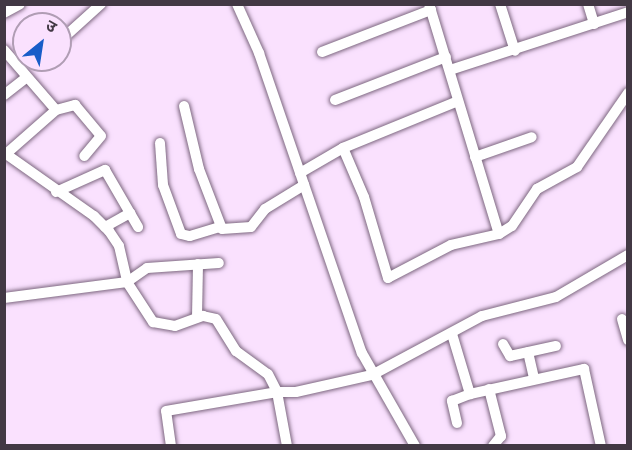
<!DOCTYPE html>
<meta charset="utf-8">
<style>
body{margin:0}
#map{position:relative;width:632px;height:450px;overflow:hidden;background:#fae1fe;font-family:Georgia,"Noto Sans Devanagari",serif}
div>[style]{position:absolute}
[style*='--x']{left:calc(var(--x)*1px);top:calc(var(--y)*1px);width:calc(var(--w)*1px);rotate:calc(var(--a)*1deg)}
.roads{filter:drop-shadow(0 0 2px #7d6780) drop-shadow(0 0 2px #7d6780)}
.minor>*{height:10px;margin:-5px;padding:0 5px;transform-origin:5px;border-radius:5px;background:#fff}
span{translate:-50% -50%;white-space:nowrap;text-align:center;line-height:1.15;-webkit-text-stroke:6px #fae1fe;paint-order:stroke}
.frame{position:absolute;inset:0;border:6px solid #423844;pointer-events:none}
.north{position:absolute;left:12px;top:12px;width:60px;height:60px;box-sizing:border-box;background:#fae1fe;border:2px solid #b09db4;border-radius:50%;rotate:30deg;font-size:16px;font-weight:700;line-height:24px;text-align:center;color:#423844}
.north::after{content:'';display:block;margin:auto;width:21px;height:27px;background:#185dc8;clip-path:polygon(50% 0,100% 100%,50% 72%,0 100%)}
</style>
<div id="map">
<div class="roads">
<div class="minor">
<i style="--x:237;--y:4;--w:54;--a:65.8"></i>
<i style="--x:259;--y:53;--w:317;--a:71.1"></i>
<i style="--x:362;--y:353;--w:107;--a:60.3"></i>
<i style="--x:429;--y:4;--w:240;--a:73.1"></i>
<i style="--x:499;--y:234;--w:49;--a:167.1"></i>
<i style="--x:451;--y:245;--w:71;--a:152.4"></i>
<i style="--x:388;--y:278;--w:84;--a:-106.5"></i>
<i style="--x:364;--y:197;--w:53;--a:-113.2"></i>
<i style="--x:343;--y:148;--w:124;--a:-22.2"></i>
<i style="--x:500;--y:4;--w:49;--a:72.3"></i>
<i style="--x:588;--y:4;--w:21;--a:73"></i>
<i style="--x:4;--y:13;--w:18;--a:-29"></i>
<i style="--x:60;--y:41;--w:55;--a:-42.1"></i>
<i style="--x:4;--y:50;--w:79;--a:49.1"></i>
<i style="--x:56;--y:110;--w:20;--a:-15"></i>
<i style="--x:75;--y:105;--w:40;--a:50"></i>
<i style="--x:101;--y:136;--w:26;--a:130"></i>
<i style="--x:322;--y:52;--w:117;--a:-21.1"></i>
<i style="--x:450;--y:70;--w:187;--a:-18"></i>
<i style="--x:4;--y:95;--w:28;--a:-38"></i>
<i style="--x:335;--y:100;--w:119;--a:-21.2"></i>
<i style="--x:184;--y:106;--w:65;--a:76.6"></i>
<i style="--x:199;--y:169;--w:64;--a:69"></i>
<i style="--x:222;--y:229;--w:29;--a:-4"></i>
<i style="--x:251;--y:227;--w:23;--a:-52"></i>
<i style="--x:265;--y:209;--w:46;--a:-31.6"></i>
<i style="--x:56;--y:110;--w:67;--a:138.7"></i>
<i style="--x:6;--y:154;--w:108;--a:35.2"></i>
<i style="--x:94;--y:216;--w:21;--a:45"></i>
<i style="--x:109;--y:231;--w:18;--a:56"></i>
<i style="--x:119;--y:246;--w:37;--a:77"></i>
<i style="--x:127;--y:282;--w:24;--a:-35"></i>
<i style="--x:147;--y:268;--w:72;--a:-4"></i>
<i style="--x:160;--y:143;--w:42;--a:85.9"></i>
<i style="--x:163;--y:185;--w:52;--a:69.8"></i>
<i style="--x:181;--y:234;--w:9;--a:13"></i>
<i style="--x:190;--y:236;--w:31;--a:-17"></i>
<i style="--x:475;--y:157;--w:60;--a:-19.3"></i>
<i style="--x:300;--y:173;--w:50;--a:-30.2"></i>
<i style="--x:56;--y:192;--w:54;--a:-24.2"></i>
<i style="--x:105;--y:170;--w:66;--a:59.9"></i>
<i style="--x:105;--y:227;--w:29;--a:-29"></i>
<i style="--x:499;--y:234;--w:15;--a:-32"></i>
<i style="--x:512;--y:226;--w:45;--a:-56"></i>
<i style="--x:537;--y:189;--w:46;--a:-28.8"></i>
<i style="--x:577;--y:167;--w:90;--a:-55.4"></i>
<i style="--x:4;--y:298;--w:124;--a:-7.4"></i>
<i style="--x:127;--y:282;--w:48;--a:57"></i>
<i style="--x:153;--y:322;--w:22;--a:10"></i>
<i style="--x:175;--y:326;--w:30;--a:-20"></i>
<i style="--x:203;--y:316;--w:13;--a:13"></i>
<i style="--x:216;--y:319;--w:38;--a:58"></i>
<i style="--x:236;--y:351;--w:39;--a:36"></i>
<i style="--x:268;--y:374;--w:20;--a:63"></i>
<i style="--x:277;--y:392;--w:19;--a:0"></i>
<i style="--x:296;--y:392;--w:78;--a:-12.6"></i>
<i style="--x:372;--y:375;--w:125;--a:-28.2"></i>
<i style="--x:482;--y:316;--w:76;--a:-14.4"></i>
<i style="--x:556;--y:297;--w:83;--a:-30.3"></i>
<i style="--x:197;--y:317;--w:53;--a:-88.9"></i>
<i style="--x:622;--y:319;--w:22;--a:74"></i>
<i style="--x:452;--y:334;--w:63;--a:73.3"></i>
<i style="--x:470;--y:394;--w:117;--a:-12.4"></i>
<i style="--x:584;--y:369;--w:79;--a:77.6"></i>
<i style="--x:503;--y:344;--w:14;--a:60"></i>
<i style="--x:510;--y:356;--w:47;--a:-12.3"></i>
<i style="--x:528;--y:352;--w:27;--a:77"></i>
<i style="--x:489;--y:389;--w:49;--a:75.7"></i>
<i style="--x:501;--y:436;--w:13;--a:129"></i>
<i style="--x:457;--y:423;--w:23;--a:-103"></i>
<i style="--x:452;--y:401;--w:19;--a:-21"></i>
<i style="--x:171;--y:446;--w:35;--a:-98"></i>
<i style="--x:166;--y:411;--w:113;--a:-9.7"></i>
<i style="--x:277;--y:392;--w:55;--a:79.5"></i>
</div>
</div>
<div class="frame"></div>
<div class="north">उ</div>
</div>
